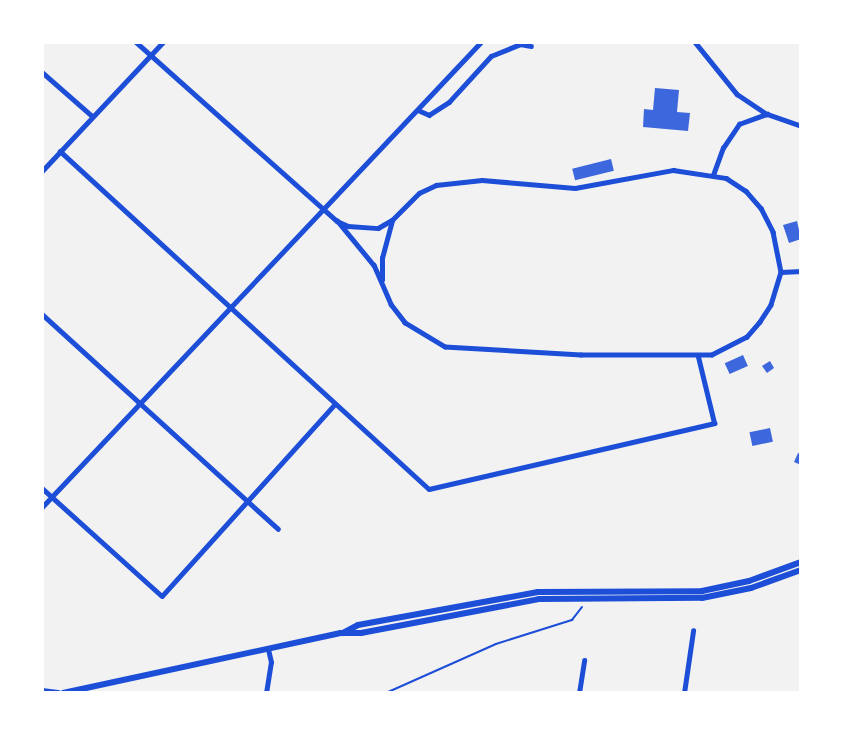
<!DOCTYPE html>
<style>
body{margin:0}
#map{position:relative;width:843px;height:735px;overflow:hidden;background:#f2f2f2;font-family:"Source Serif 4",serif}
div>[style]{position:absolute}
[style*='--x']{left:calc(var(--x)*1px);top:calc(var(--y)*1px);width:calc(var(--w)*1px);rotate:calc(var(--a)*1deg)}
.building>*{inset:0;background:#3d67dc;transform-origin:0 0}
.path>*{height:1.5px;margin:-0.75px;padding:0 0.75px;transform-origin:0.75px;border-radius:0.75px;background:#1d4ed8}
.minor>*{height:4.5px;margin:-2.25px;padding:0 2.25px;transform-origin:2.25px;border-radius:2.25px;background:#1d4ed8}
.tertiary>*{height:5px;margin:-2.5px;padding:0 2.5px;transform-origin:2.5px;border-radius:2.5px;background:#1d4ed8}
.secondary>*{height:6px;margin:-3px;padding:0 3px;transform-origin:3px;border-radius:3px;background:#1d4ed8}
span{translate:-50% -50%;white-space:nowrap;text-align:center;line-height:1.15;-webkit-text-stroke:5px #fff;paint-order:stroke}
.frame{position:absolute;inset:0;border:44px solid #fff;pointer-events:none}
</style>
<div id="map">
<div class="building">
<i style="clip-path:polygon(655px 88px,679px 90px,677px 112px,690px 113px,688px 131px,643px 127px,644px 109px,653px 110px)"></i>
<i style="left:611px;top:159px;width:12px;height:40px;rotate:76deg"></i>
<i style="clip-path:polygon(797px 221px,801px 239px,789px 243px,783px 225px)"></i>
<i style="left:743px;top:355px;width:12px;height:20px;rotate:66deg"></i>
<i style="clip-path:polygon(770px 361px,774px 368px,767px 373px,762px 366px)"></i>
<i style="left:770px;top:428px;width:14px;height:21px;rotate:78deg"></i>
<i style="clip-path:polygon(798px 453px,801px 454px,801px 465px,794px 462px)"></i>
</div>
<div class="path">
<i style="--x:386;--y:693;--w:120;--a:-24"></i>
<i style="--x:496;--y:644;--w:80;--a:-17.5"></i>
<i style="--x:572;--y:620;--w:16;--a:-52"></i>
</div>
<div class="minor">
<i style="--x:136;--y:42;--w:269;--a:41.7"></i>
<i style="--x:695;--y:42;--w:67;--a:51.1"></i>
<i style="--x:737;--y:94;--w:36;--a:34"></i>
<i style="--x:767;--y:114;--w:36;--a:19"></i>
<i style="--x:42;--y:72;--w:67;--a:41.3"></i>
<i style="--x:418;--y:110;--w:12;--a:24"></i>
<i style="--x:429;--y:115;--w:24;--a:-33"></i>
<i style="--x:449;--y:102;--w:62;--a:-47.6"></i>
<i style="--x:491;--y:56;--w:31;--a:-22"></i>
<i style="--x:520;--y:44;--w:11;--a:10"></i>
<i style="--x:60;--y:151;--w:500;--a:42.49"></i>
<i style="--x:429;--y:489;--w:293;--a:-13"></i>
<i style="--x:714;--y:423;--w:68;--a:-103.6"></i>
<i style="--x:42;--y:171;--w:177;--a:-46.8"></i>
<i style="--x:713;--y:175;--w:29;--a:-70"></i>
<i style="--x:723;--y:148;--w:29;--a:-56"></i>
<i style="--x:739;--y:124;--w:30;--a:-20"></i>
<i style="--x:781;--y:272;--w:20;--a:-3"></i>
<i style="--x:382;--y:280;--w:22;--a:-90"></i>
<i style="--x:382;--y:258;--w:39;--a:-75"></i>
<i style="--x:392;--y:220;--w:38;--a:-45"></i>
<i style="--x:419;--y:193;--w:19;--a:-25"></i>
<i style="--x:436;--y:185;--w:46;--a:-6.2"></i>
<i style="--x:482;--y:180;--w:93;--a:4.9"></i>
<i style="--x:575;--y:188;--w:100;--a:-10.4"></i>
<i style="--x:673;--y:170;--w:54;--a:8.6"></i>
<i style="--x:726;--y:178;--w:24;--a:33"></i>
<i style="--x:746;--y:191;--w:23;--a:49"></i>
<i style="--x:761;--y:208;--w:27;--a:63"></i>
<i style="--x:773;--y:232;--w:41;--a:78.7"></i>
<i style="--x:781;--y:272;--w:34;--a:107"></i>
<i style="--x:771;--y:305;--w:20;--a:123"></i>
<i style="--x:760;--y:322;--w:20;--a:131"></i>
<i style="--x:747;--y:337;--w:39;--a:153"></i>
<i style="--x:712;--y:355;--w:131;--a:180"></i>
<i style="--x:581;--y:355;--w:136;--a:-176.6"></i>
<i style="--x:445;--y:347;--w:47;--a:-149"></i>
<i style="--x:405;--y:323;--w:23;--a:-128"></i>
<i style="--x:391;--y:305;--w:43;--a:-113.6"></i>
<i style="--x:374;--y:266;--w:58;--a:-129.4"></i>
<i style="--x:337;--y:221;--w:12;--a:24"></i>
<i style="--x:348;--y:226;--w:30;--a:4"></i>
<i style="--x:378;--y:228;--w:16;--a:-30"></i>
<i style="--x:42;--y:314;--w:319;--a:42.3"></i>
<i style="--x:42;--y:488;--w:161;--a:42"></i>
<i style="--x:162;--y:596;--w:258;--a:-48"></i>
<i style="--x:579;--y:693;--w:33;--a:-81"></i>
<i style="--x:684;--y:693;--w:63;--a:-81.7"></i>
</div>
<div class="tertiary">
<i style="--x:42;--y:507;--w:639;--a:-46.65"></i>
<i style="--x:266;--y:693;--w:31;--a:-81"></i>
<i style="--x:271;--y:662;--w:13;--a:-103"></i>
</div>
<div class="secondary">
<i style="--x:343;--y:633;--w:17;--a:-28"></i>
<i style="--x:358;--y:625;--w:183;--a:-10.4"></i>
<i style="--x:538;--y:592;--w:164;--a:-0.3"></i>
<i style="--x:702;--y:591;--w:48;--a:-12"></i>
<i style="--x:749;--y:581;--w:55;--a:-20.1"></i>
<i style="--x:42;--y:691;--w:16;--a:7"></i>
<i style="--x:63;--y:693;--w:284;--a:-12.2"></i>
<i style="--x:341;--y:633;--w:20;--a:0"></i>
<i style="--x:361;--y:633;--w:181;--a:-10.8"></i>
<i style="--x:539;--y:599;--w:163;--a:-0.4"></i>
<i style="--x:702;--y:598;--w:50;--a:-11.5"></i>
<i style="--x:751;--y:588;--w:53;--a:-19.8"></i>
</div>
<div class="frame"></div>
</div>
